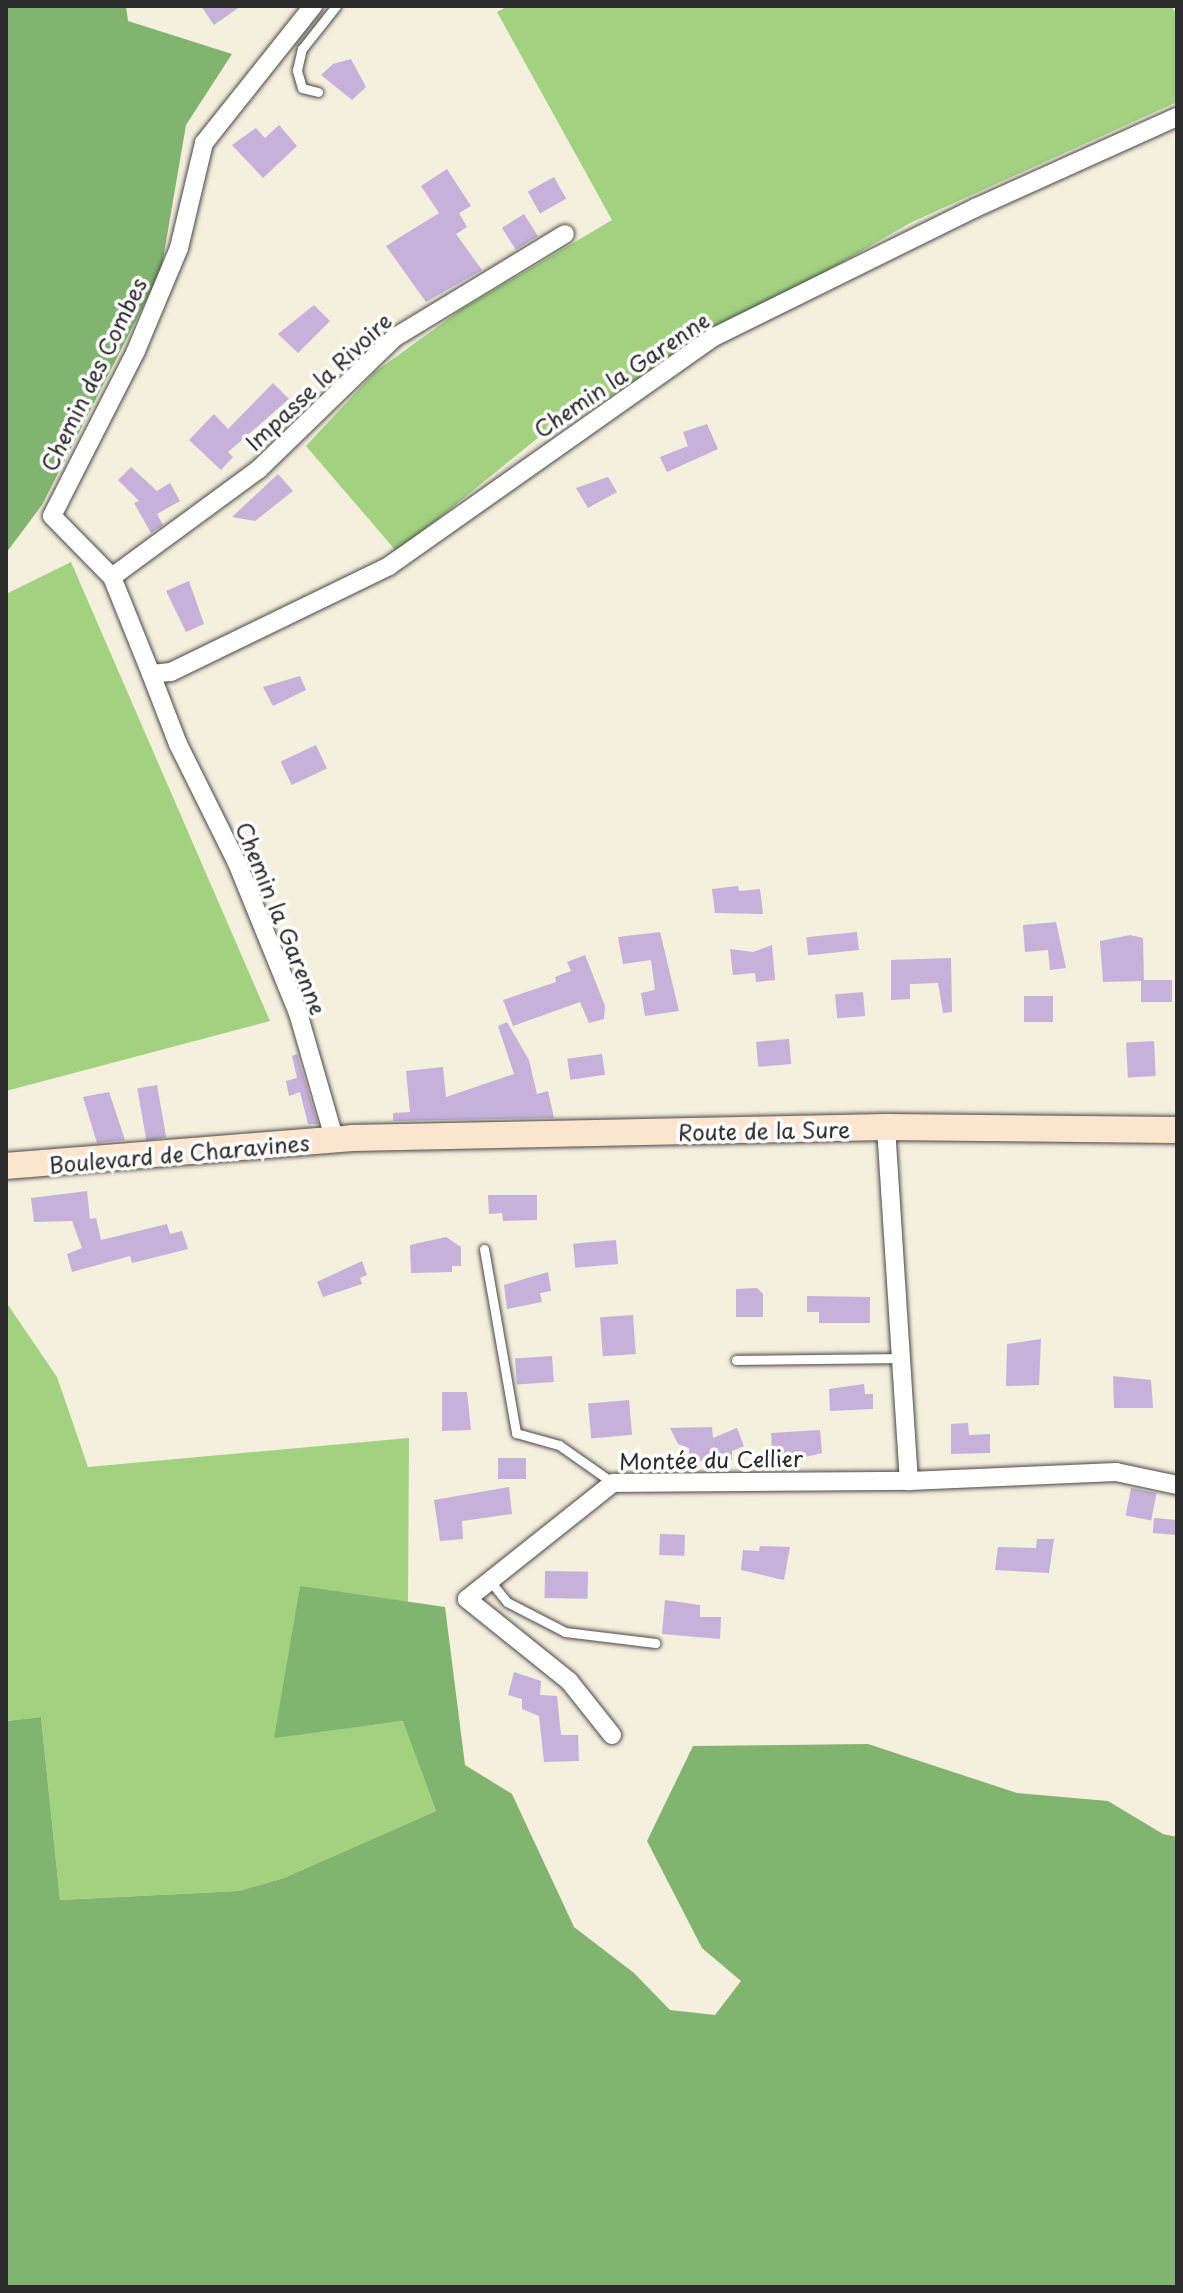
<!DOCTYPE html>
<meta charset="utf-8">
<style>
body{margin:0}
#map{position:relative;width:1183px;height:2293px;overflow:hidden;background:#f5efde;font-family:"Playpen Sans",sans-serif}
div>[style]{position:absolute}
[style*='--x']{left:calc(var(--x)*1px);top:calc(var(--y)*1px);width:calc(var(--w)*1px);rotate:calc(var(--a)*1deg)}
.green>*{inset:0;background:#a2d280}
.forest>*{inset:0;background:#81b46e}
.building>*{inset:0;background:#c5b1da;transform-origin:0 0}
.roads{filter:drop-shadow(0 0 2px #494846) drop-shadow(0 0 2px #494846)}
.service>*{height:9px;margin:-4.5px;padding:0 4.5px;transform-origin:4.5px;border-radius:4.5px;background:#fff}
.minor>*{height:18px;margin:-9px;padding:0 9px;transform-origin:9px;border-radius:9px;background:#fff}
.secondary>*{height:26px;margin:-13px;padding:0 13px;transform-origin:13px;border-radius:13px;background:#fce5cf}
span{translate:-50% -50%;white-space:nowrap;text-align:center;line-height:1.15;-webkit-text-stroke:7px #fff;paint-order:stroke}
.street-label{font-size:22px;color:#2b2b2b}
.frame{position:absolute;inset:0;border:8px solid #2b2b2b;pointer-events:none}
</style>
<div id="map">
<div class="green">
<i style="clip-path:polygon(508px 6px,1171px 6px,1177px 14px,1177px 102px,910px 223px,539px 437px,397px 552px,306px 446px,375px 372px,462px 309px,612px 220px,497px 12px)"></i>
<i style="clip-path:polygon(71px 562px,270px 1021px,6px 1091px,6px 594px)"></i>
<i style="clip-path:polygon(6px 1302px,57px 1377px,88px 1467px,409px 1438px,408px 1602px,300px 1587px,275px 1737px,404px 1721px,436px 1811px,284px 1878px,239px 1891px,60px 1900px,41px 1717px,6px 1721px)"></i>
</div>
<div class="forest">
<i style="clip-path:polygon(6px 6px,126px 6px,128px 21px,232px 54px,186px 125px,161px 271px,42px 505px,6px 553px)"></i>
<i style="clip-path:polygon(300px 1586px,445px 1607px,465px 1765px,512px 1794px,574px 1927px,634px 1973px,670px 2010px,715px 2015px,741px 1981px,702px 1948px,647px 1841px,693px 1746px,868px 1744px,1017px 1793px,1108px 1801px,1163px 1834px,1177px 1837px,1177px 2287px,6px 2287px,6px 1721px,41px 1717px,60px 1900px,239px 1891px,284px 1878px,436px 1811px,403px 1721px,274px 1738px)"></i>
</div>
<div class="building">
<i style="clip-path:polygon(201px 6px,241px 6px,214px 25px)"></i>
<i style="clip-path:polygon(351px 59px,366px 87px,352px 100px,321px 75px,333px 64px)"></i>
<i style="clip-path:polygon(279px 125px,297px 146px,263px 178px,232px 145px,256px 128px,265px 138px)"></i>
<i style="clip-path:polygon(447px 169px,471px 206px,459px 213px,467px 227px,456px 234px,482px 270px,426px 302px,386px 246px,439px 213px,421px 186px)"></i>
<i style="left:554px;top:177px;width:25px;height:30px;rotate:61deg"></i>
<i style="left:524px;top:214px;width:26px;height:26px;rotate:58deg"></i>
<i style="clip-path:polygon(314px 305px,330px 321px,298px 353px,278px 334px)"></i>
<i style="clip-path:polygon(273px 383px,289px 399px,228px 452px,233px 457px,221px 470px,189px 440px,214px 414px,228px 429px)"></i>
<i style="clip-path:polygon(707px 424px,718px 449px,667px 472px,660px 457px,688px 446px,683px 432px)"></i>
<i style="clip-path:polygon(131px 467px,157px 491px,170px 483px,180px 501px,157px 514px,163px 525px,151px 533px,134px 503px,139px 501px,118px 480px)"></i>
<i style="clip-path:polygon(278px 474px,293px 491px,255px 521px,232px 517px)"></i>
<i style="clip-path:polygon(608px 477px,617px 492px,588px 508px,576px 488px)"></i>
<i style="clip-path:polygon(189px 581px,204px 624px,186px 632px,166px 591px)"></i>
<i style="clip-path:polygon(300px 676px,306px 690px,273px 706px,263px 687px)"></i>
<i style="left:316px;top:745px;width:26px;height:39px;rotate:65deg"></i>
<i style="clip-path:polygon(738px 886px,739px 891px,760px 889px,763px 914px,715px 913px,712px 889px)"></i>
<i style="clip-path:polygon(1056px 922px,1066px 968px,1050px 970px,1048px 950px,1025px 952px,1023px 925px)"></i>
<i style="clip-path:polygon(660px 932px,679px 1011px,645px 1016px,641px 993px,655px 990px,651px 960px,623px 964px,618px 937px)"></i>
<i style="left:857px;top:932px;width:18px;height:51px;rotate:84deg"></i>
<i style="clip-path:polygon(1130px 935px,1143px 938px,1144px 981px,1103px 982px,1100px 941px)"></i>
<i style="clip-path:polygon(772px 945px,775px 980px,756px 982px,755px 973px,733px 975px,730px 949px,753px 952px)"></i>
<i style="clip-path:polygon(585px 955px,605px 1006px,604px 1019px,589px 1023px,580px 1002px,513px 1026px,503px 1000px,556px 982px,555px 977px,571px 971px,567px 962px)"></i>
<i style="clip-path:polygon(951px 958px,952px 1012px,943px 1013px,938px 983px,910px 984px,910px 999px,891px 1000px,891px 960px)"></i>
<i style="left:1172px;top:980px;width:22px;height:31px;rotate:90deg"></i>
<i style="left:863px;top:992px;width:24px;height:28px;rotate:85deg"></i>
<i style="left:1024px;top:996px;width:29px;height:26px"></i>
<i style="clip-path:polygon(507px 1022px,529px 1060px,537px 1094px,548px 1091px,554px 1118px,393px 1121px,393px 1113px,410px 1112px,406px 1071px,443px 1067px,446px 1097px,514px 1074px,498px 1026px)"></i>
<i style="left:789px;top:1039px;width:25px;height:33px;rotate:85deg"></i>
<i style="left:1154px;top:1041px;width:35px;height:28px;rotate:87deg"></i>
<i style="clip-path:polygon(297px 1054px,318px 1124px,308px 1124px,300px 1092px,289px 1096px,286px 1081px,297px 1078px,292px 1056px)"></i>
<i style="left:602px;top:1054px;width:21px;height:35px;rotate:82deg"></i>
<i style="left:157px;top:1085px;width:53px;height:20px;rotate:80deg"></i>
<i style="clip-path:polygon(109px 1092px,125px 1140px,97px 1143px,83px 1097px)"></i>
<i style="clip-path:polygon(87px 1191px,90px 1219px,96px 1218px,101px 1240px,167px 1224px,170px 1234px,182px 1231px,188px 1249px,132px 1263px,130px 1256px,72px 1272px,67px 1254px,82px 1248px,72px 1221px,34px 1222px,31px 1198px)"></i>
<i style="clip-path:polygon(488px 1195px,537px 1195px,537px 1220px,503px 1221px,502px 1213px,489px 1214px)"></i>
<i style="clip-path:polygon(446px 1237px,461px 1247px,461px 1266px,452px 1266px,452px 1272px,411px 1273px,410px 1245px)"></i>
<i style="left:616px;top:1240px;width:24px;height:43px;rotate:85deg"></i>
<i style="clip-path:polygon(362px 1261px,367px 1275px,360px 1278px,362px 1284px,323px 1297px,317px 1282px)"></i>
<i style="clip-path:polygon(548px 1272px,551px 1291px,540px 1293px,542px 1302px,507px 1309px,504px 1285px)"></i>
<i style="clip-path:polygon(757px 1288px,763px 1294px,763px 1317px,736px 1317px,736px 1289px)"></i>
<i style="clip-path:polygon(807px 1296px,870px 1297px,870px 1323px,819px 1323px,819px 1312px,807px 1312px)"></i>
<i style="left:633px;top:1315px;width:39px;height:33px;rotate:86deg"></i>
<i style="clip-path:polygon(1041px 1339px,1039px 1385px,1006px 1386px,1007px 1344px)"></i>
<i style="left:552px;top:1356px;width:26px;height:37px;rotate:86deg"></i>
<i style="clip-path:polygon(1113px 1376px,1151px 1380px,1153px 1408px,1114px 1408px)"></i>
<i style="clip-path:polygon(864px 1384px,865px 1394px,873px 1394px,873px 1409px,830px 1411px,829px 1389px)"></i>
<i style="clip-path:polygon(442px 1392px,467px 1392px,471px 1430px,442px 1431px)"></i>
<i style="left:629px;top:1400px;width:35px;height:41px;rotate:85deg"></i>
<i style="clip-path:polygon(968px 1423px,969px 1435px,990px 1434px,990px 1453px,951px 1454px,951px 1424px)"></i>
<i style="clip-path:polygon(712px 1427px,713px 1438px,737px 1428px,744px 1446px,732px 1451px,732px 1460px,689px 1461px,689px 1448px,678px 1444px,670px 1428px)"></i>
<i style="clip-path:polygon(820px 1430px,822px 1453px,773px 1465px,771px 1433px)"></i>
<i style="left:526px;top:1458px;width:21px;height:28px;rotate:90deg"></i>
<i style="clip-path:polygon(509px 1487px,512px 1514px,462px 1521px,463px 1539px,440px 1541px,434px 1500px)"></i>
<i style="left:1131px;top:1488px;width:26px;height:28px;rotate:11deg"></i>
<i style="left:1154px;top:1518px;width:23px;height:15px;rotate:5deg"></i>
<i style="left:660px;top:1534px;width:25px;height:21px;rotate:2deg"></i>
<i style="clip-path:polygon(1037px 1539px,1054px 1539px,1049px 1573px,995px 1570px,998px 1547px,1036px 1548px)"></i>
<i style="clip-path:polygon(760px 1546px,790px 1547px,784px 1580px,741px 1570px,743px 1550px,759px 1551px)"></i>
<i style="left:545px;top:1571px;width:43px;height:27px;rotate:1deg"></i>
<i style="clip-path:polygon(665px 1600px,700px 1605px,700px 1617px,721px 1617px,720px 1639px,662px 1634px)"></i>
<i style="clip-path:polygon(514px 1672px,541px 1681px,540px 1695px,557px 1696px,561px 1735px,578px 1735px,579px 1761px,544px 1762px,539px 1716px,522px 1709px,522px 1699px,508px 1695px)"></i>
</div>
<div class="roads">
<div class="service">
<i style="--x:318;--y:92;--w:16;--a:-166"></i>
<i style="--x:302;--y:88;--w:19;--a:-106"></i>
<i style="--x:297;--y:70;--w:22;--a:-77"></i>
<i style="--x:302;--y:49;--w:55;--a:-51.7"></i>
<i style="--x:484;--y:1249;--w:187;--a:80.1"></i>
<i style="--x:516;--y:1433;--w:45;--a:15.6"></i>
<i style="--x:559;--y:1445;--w:66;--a:35.1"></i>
<i style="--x:736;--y:1360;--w:165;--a:-0.7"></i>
<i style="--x:490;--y:1581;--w:27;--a:51"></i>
<i style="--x:507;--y:1602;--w:65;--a:27.3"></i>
<i style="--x:565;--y:1632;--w:91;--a:7"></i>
</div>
<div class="minor">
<i style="--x:313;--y:6;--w:175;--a:128.5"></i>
<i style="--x:204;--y:143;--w:108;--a:103.4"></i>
<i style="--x:179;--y:248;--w:112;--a:112.7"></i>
<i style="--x:136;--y:351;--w:185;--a:117"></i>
<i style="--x:52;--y:516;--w:86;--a:45.5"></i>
<i style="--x:112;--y:577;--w:105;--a:68.1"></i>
<i style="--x:151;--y:674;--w:20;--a:-6"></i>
<i style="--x:171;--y:672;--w:242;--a:-25.9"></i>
<i style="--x:389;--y:566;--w:398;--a:-35.2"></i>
<i style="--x:714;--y:337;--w:291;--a:-26.3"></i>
<i style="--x:975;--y:208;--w:222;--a:-24.3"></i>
<i style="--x:112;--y:577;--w:182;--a:-36.3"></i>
<i style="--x:259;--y:469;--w:188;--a:-44.1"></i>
<i style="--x:394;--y:338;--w:200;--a:-31.3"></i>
<i style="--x:151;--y:674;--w:75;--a:68.9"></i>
<i style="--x:178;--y:744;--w:133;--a:63.6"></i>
<i style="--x:237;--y:863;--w:162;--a:67.9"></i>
<i style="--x:298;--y:1013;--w:133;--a:73.9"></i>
<i style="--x:886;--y:1127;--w:355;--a:86.3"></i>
<i style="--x:909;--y:1481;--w:207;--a:-2.5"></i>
<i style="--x:1116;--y:1472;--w:62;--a:12"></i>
<i style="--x:612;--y:1735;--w:69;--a:-128.5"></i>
<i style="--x:569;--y:1681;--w:131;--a:-141.2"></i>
<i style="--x:467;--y:1599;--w:186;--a:-38.5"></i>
<i style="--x:613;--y:1483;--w:296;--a:-0.4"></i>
</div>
<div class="secondary">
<i style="--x:6;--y:1166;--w:347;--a:-4.6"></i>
<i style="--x:352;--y:1138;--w:534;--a:-1.18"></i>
<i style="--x:886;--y:1127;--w:291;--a:0.6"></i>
</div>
</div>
<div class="street-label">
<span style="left:93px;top:374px;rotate:-64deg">Chemin des Combes</span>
<span style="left:621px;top:374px;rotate:-34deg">Chemin la Garenne</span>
<span style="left:318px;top:381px;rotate:-43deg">Impasse la Rivoire</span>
<span style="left:282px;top:918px;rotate:68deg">Chemin la Garenne</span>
<span style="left:764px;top:1130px;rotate:-1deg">Route de la Sure</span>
<span style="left:179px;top:1153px;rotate:-5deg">Boulevard de Charavines</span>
<span style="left:711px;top:1459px;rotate:-1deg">Montée du Cellier</span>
</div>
<div class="frame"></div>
</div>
